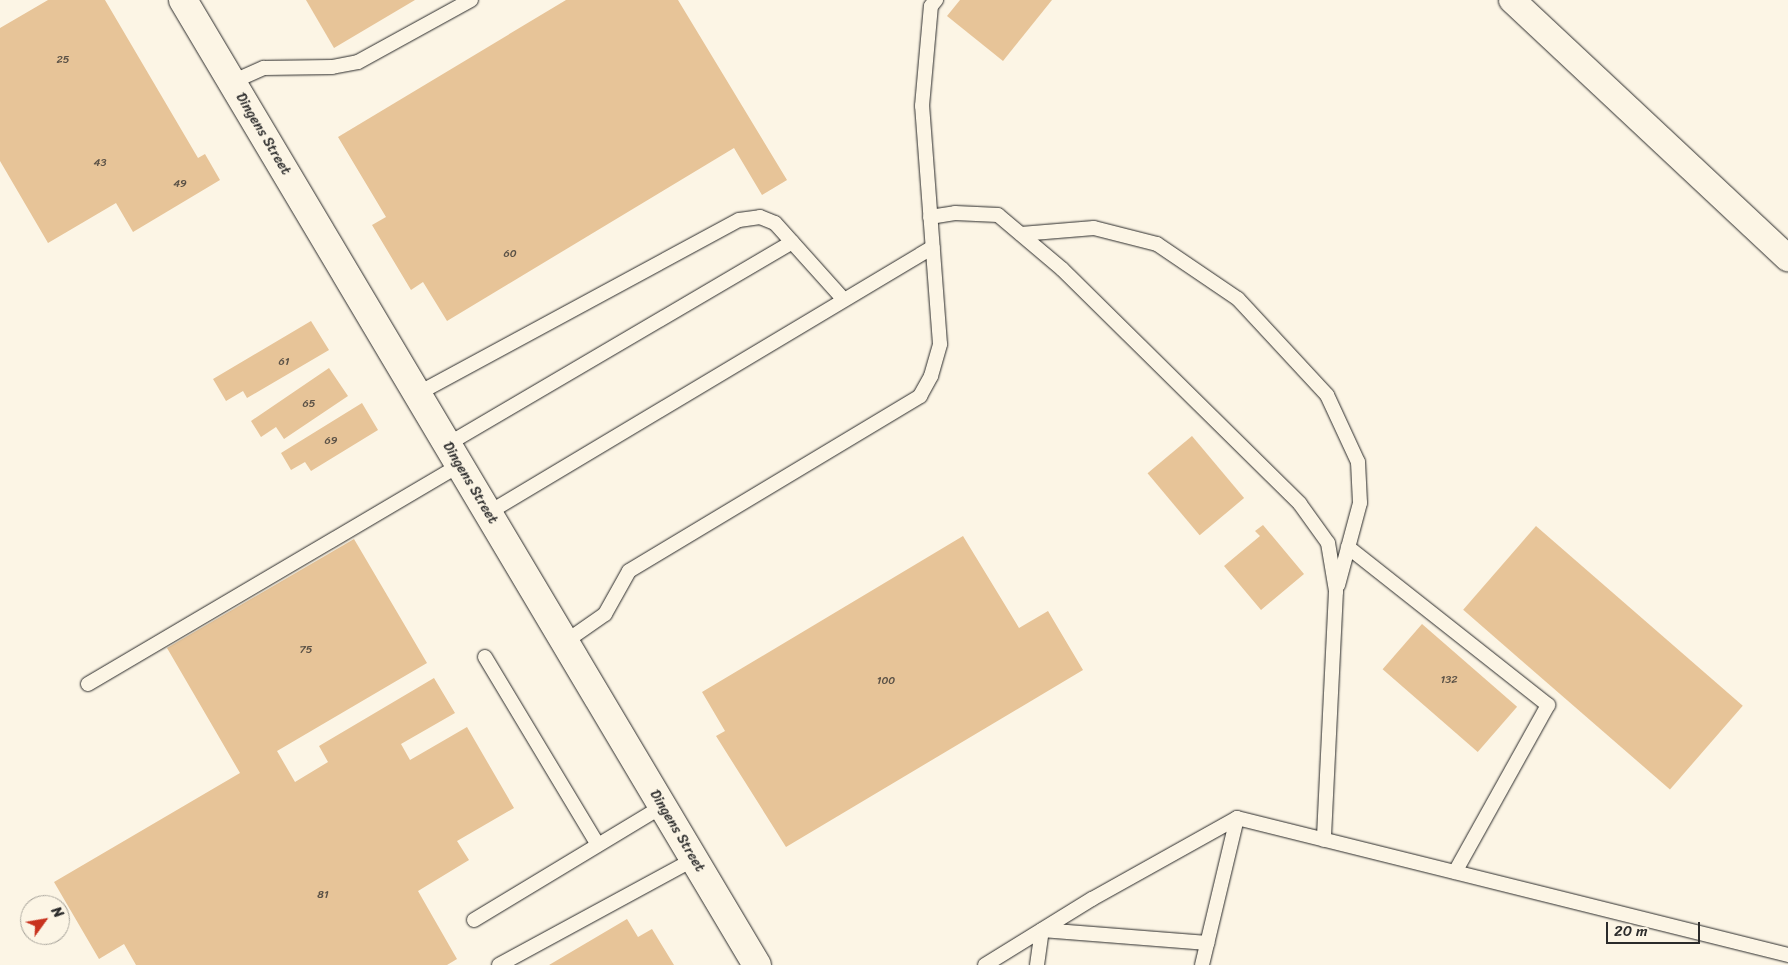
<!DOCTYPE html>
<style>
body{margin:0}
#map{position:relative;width:1788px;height:965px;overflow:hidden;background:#fcf5e5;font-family:Sriracha,sans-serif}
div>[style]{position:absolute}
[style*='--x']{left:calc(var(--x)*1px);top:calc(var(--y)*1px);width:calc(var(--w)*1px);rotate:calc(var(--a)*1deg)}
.building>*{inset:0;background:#e7c498;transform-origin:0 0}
.roads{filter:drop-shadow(0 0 1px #2b2b2b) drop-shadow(0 0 1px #2b2b2b)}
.service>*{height:14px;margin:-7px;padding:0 7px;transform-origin:7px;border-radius:7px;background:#fcf5e5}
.minor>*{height:26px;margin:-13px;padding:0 13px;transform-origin:13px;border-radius:13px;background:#fcf5e5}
.tertiary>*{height:28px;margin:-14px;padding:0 14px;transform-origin:14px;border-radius:14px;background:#fcf5e5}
span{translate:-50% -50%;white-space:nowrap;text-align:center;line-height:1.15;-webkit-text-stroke:4.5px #fcf5e5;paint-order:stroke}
.number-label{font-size:11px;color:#5a5146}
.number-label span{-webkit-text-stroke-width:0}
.street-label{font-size:14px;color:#2b2b2b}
.north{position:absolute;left:20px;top:895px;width:50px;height:50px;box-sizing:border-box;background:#fcf5e5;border:1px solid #a8a49b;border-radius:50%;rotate:58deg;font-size:14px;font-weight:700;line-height:20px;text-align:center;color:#2b2b2b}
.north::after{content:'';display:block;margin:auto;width:18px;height:22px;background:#c8321e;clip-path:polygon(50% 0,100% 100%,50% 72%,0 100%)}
.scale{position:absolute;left:1606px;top:922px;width:94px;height:22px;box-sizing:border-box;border:2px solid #2b2b2b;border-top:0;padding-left:6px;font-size:15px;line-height:18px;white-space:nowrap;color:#2b2b2b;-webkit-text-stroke:4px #fcf5e5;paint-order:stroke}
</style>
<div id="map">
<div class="building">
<i style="clip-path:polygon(48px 0,105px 0,198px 158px,205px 154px,220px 180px,133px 232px,116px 203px,48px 243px,0 161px,0 28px)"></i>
<i style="clip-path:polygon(306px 0,415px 0,334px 48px)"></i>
<i style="clip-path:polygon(566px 0,678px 0,787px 180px,762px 195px,734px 148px,447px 321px,423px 282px,411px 290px,372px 225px,386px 217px,338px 137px)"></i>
<i style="clip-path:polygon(960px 0,1052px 0,1003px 61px,947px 16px)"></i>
<i style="clip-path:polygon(311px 321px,329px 350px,247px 398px,243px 391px,226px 401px,213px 379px)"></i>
<i style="clip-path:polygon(329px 368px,348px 396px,284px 439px,276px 427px,261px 437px,251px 421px)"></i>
<i style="clip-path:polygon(362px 403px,378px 430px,311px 471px,305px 462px,291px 470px,281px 453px)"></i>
<i style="left:1192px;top:436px;width:81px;height:58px;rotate:50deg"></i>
<i style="clip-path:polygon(1263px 525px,1304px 574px,1261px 610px,1224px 566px,1260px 536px,1255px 531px)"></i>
<i style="left:1536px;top:526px;width:274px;height:111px;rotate:41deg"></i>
<i style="clip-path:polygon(963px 536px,1019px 628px,1048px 611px,1083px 670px,786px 847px,716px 736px,725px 731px,702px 692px)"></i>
<i style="clip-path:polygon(354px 539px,427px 663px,277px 751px,295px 782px,328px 762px,319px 746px,434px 678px,455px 713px,401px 744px,410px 760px,467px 727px,514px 808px,457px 841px,469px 860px,418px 891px,457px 959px,447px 965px,136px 965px,124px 944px,99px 959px,54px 882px,240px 773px,167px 648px)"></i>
<i style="left:1422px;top:624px;width:126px;height:60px;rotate:41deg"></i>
<i style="clip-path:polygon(627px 919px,638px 937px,652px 929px,674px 965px,549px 965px)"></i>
</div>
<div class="roads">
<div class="service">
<i style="--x:232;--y:82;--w:35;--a:-24"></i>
<i style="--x:264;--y:68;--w:68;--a:-0.8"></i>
<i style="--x:332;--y:67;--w:26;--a:-11"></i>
<i style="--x:358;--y:62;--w:129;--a:-28.8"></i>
<i style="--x:930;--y:217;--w:25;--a:-9"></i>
<i style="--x:955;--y:213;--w:43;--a:2.7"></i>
<i style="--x:998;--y:215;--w:84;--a:40.2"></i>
<i style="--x:1062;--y:269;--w:334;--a:44.6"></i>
<i style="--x:1300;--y:504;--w:48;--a:54.3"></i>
<i style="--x:1328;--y:543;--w:49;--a:80.5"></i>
<i style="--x:1336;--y:591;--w:249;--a:92.8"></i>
<i style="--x:1021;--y:234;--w:73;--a:-4.7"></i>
<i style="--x:1094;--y:228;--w:65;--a:14.3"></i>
<i style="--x:1157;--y:244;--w:98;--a:34.2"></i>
<i style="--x:1238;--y:299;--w:131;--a:47.2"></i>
<i style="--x:1327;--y:395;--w:74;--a:65.2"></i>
<i style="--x:1358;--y:462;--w:41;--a:87.2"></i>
<i style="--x:1360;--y:503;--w:85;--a:105"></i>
<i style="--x:417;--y:394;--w:366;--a:-28.4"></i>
<i style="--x:739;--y:220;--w:21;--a:-8"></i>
<i style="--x:760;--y:217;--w:16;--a:22"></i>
<i style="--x:775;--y:223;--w:103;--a:48.1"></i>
<i style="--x:448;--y:444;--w:399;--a:-30.4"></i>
<i style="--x:488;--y:513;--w:518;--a:-30.87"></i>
<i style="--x:1348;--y:547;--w:255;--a:38.3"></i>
<i style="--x:1548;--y:705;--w:191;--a:119.1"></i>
<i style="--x:565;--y:642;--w:49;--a:-35"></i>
<i style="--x:605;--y:614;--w:49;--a:-60.8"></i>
<i style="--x:629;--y:571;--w:340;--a:-31"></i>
<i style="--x:920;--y:396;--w:23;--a:-61"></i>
<i style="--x:931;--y:376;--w:33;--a:-74"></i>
<i style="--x:940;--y:344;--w:239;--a:-94.3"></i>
<i style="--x:922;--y:106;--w:100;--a:-84.9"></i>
<i style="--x:931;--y:6;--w:8;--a:-50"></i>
<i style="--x:485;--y:657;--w:219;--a:59"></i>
<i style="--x:88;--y:684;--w:432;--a:-30.5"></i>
<i style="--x:474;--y:920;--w:221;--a:-31.1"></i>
<i style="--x:499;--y:965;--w:222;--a:-28.5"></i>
<i style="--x:985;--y:965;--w:126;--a:-31.7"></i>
<i style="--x:1092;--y:899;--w:166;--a:-29.2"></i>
<i style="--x:1237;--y:818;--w:568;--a:13.96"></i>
<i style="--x:1037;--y:965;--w:35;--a:-82"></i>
<i style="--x:1042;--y:930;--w:166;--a:4.5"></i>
<i style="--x:1202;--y:965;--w:151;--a:-76.6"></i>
</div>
<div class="minor">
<i style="--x:1512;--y:0;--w:378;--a:43.1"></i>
</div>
<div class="tertiary">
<i style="--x:183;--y:0;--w:1123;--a:59.26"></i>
</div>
</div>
<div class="number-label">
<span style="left:63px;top:60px">25</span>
<span style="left:100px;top:163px">43</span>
<span style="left:180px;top:184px">49</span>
<span style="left:510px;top:254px">60</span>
<span style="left:284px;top:362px">61</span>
<span style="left:309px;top:404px">65</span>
<span style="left:331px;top:441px">69</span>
<span style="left:306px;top:650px">75</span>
<span style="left:1449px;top:680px">132</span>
<span style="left:886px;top:681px">100</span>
<span style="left:323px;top:895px">81</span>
</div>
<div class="street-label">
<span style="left:263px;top:134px;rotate:59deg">Dingens Street</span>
<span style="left:470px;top:483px;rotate:59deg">Dingens Street</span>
<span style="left:677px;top:831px;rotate:59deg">Dingens Street</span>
</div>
<div class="north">N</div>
<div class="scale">20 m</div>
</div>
